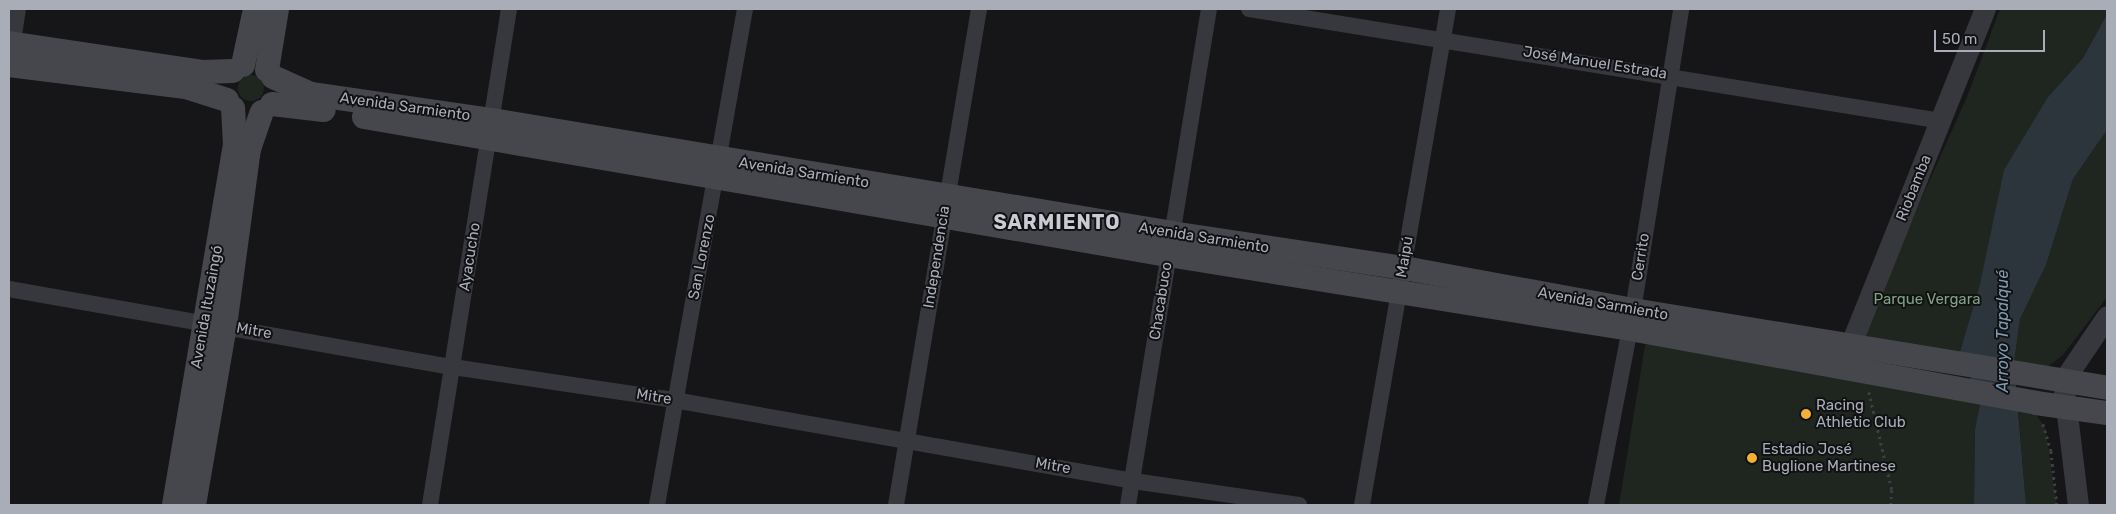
<!DOCTYPE html>
<meta charset="utf-8">
<style>
body{margin:0}
#map{position:relative;width:2116px;height:514px;overflow:hidden;background:#161618;font-family:Rubik,sans-serif}
div>[style]{position:absolute}
[style*='--x']{left:calc(var(--x)*1px);top:calc(var(--y)*1px);width:calc(var(--w)*1px);rotate:calc(var(--a)*1deg)}
.green>*{inset:0;background:#1e261f}
.round{border-radius:50%}
.water>*{inset:0;background:#2c353c}
.path>*{height:2.5px;margin-top:-1.25px;transform-origin:0;background:repeating-linear-gradient(90deg,#3d3f44 0 2.5px,transparent 0 6.5px)}
.minor>*{height:16px;margin:-8px;padding:0 8px;transform-origin:8px;border-radius:8px;background:#37383d}
.tertiary>*{height:21px;margin:-10.5px;padding:0 10.5px;transform-origin:10.5px;border-radius:10.5px;background:#37383d}
.secondary>*{height:24px;margin:-12px;padding:0 12px;transform-origin:12px;border-radius:12px;background:#45474d}
.dots>*{width:14px;height:14px;translate:-50% -50%;box-sizing:border-box;border:2px solid #111113;border-radius:50%}
span{translate:-50% -50%;white-space:nowrap;text-align:center;line-height:1.15;-webkit-text-stroke:4px #111113;paint-order:stroke}
.street-label{font-size:15px;color:#a8adb8}
.park-label{font-size:15px;color:#7fa381}
.poi-label{font-size:15px;color:#a8adb8}
.left{translate:0 -50%;text-align:left}
.water-label{font-size:16px;color:#7f9bb3;font-style:italic}
.district-label{font-size:20px;color:#c9ccd4;font-weight:700;letter-spacing:1px}
.frame{position:absolute;inset:0;border:10px solid #a8adb8;pointer-events:none}
.scale{position:absolute;left:1934px;top:30px;width:111px;height:22px;box-sizing:border-box;border:2px solid #a8adb8;border-top:0;padding-left:6px;font-size:15px;line-height:18px;white-space:nowrap;color:#a8adb8;-webkit-text-stroke:4px #111113;paint-order:stroke}
</style>
<div id="map">
<div class="green">
<i style="clip-path:polygon(2000px 9px,2107px 9px,2107px 14px,2083px 58px,2048px 97px,1980px 284px,1959px 355px,1866px 336px,1864px 327px,1967px 97px)"></i>
<i class="round" style="left:238px;top:75px;width:26px;height:26px"></i>
<i style="clip-path:polygon(2107px 130px,2107px 297px,2063px 355px,2047px 367px,2014px 363px,2020px 319px,2046px 265px,2073px 179px)"></i>
<i style="clip-path:polygon(1647px 333px,1981px 399px,1975px 429px,1974px 505px,1619px 505px)"></i>
<i style="clip-path:polygon(2018px 406px,2032px 409px,2045px 427px,2057px 505px,2026px 505px)"></i>
</div>
<div class="water">
<i style="clip-path:polygon(2107px 14px,2107px 130px,2073px 179px,2046px 265px,2020px 319px,2014px 363px,2026px 505px,1974px 505px,1975px 429px,1981px 399px,1959px 355px,1980px 284px,2004px 170px,2048px 97px,2083px 58px)"></i>
</div>
<div class="path">
<i style="--x:1869;--y:392;--w:101;--a:76.8"></i>
<i style="--x:1892;--y:490;--w:15;--a:94"></i>
<i style="--x:2043;--y:424;--w:28;--a:73"></i>
<i style="--x:2051;--y:451;--w:54;--a:83.7"></i>
</div>
<div class="minor">
<i style="--x:1249;--y:9;--w:701;--a:9.19"></i>
<i style="--x:11;--y:54;--w:46;--a:-81.2"></i>
<i style="--x:9;--y:289;--w:451;--a:10"></i>
<i style="--x:453;--y:367;--w:223;--a:8.5"></i>
<i style="--x:674;--y:400;--w:466;--a:10"></i>
<i style="--x:1133;--y:481;--w:168;--a:8.2"></i>
<i style="--x:430;--y:505;--w:502;--a:-80.95"></i>
<i style="--x:657;--y:505;--w:504;--a:-79.94"></i>
<i style="--x:896;--y:505;--w:503;--a:-80.5"></i>
<i style="--x:1128;--y:505;--w:503;--a:-80.73"></i>
<i style="--x:1362;--y:505;--w:503;--a:-80.16"></i>
<i style="--x:1596;--y:505;--w:179;--a:-79.1"></i>
<i style="--x:1630;--y:329;--w:324;--a:-80.9"></i>
</div>
<div class="tertiary">
<i style="--x:1844;--y:361;--w:379;--a:-68.2"></i>
<i style="--x:2078;--y:505;--w:125;--a:-96.9"></i>
<i style="--x:2063;--y:381;--w:78;--a:-55.9"></i>
</div>
<div class="secondary">
<i style="--x:9;--y:43;--w:195;--a:8.5"></i>
<i style="--x:202;--y:72;--w:31;--a:-2"></i>
<i style="--x:9;--y:65;--w:178;--a:7.1"></i>
<i style="--x:186;--y:87;--w:43;--a:17.6"></i>
<i style="--x:243;--y:65;--w:57;--a:-77.9"></i>
<i style="--x:267;--y:70;--w:62;--a:-80.7"></i>
<i style="--x:273;--y:77;--w:42;--a:24.1"></i>
<i style="--x:311;--y:94;--w:183;--a:8.2"></i>
<i style="--x:492;--y:120;--w:689;--a:9.43"></i>
<i style="--x:1172;--y:233;--w:235;--a:8.6"></i>
<i style="--x:1404;--y:268;--w:233;--a:10.4"></i>
<i style="--x:1633;--y:310;--w:480;--a:9.3"></i>
<i style="--x:272;--y:104;--w:52;--a:6.6"></i>
<i style="--x:364;--y:117;--w:816;--a:9.74"></i>
<i style="--x:1168;--y:255;--w:468;--a:9.1"></i>
<i style="--x:1630;--y:329;--w:413;--a:10.3"></i>
<i style="--x:2036;--y:403;--w:72;--a:8"></i>
<i style="--x:174;--y:505;--w:365;--a:-80.4"></i>
<i style="--x:235;--y:145;--w:37;--a:-93"></i>
<i style="--x:194;--y:505;--w:182;--a:-80.2"></i>
<i style="--x:225;--y:326;--w:179;--a:-82.3"></i>
<i style="--x:249;--y:149;--w:39;--a:-71"></i>
</div>
<div class="dots">
<i style="left:1806px;top:414px;background:#f2b134"></i>
<i style="left:1752px;top:458px;background:#f2b134"></i>
</div>
<div class="street-label">
<span style="left:1595px;top:63px;rotate:9deg">José Manuel Estrada</span>
<span style="left:405px;top:107px;rotate:8deg">Avenida Sarmiento</span>
<span style="left:804px;top:173px;rotate:9deg">Avenida Sarmiento</span>
<span style="left:1914px;top:188px;rotate:-68deg">Riobamba</span>
<span style="left:1204px;top:238px;rotate:9deg">Avenida Sarmiento</span>
<span style="left:470px;top:257px;rotate:-81deg">Ayacucho</span>
<span style="left:702px;top:257px;rotate:-79deg">San Lorenzo</span>
<span style="left:937px;top:257px;rotate:-81deg">Independencia</span>
<span style="left:1405px;top:257px;rotate:-80deg">Maipú</span>
<span style="left:1641px;top:257px;rotate:-81deg">Cerrito</span>
<span style="left:1161px;top:301px;rotate:-81deg">Chacabuco</span>
<span style="left:1603px;top:304px;rotate:10deg">Avenida Sarmiento</span>
<span style="left:207px;top:307px;rotate:-80deg">Avenida Ituzaingó</span>
<span style="left:254px;top:331px;rotate:10deg">Mitre</span>
<span style="left:654px;top:397px;rotate:9deg">Mitre</span>
<span style="left:1053px;top:466px;rotate:10deg">Mitre</span>
</div>
<div class="park-label">
<span style="left:1927px;top:300px">Parque Vergara</span>
</div>
<div class="poi-label">
<span class="left" style="left:1816px;top:414px">Racing<br>Athletic Club</span>
<span class="left" style="left:1762px;top:458px">Estadio José<br>Buglione Martinese</span>
</div>
<div class="water-label">
<span style="left:2003px;top:331px;rotate:-90deg">Arroyo Tapalqué</span>
</div>
<div class="district-label">
<span style="left:1057px;top:222px">SARMIENTO</span>
</div>
<div class="frame"></div>
<div class="scale">50 m</div>
</div>
